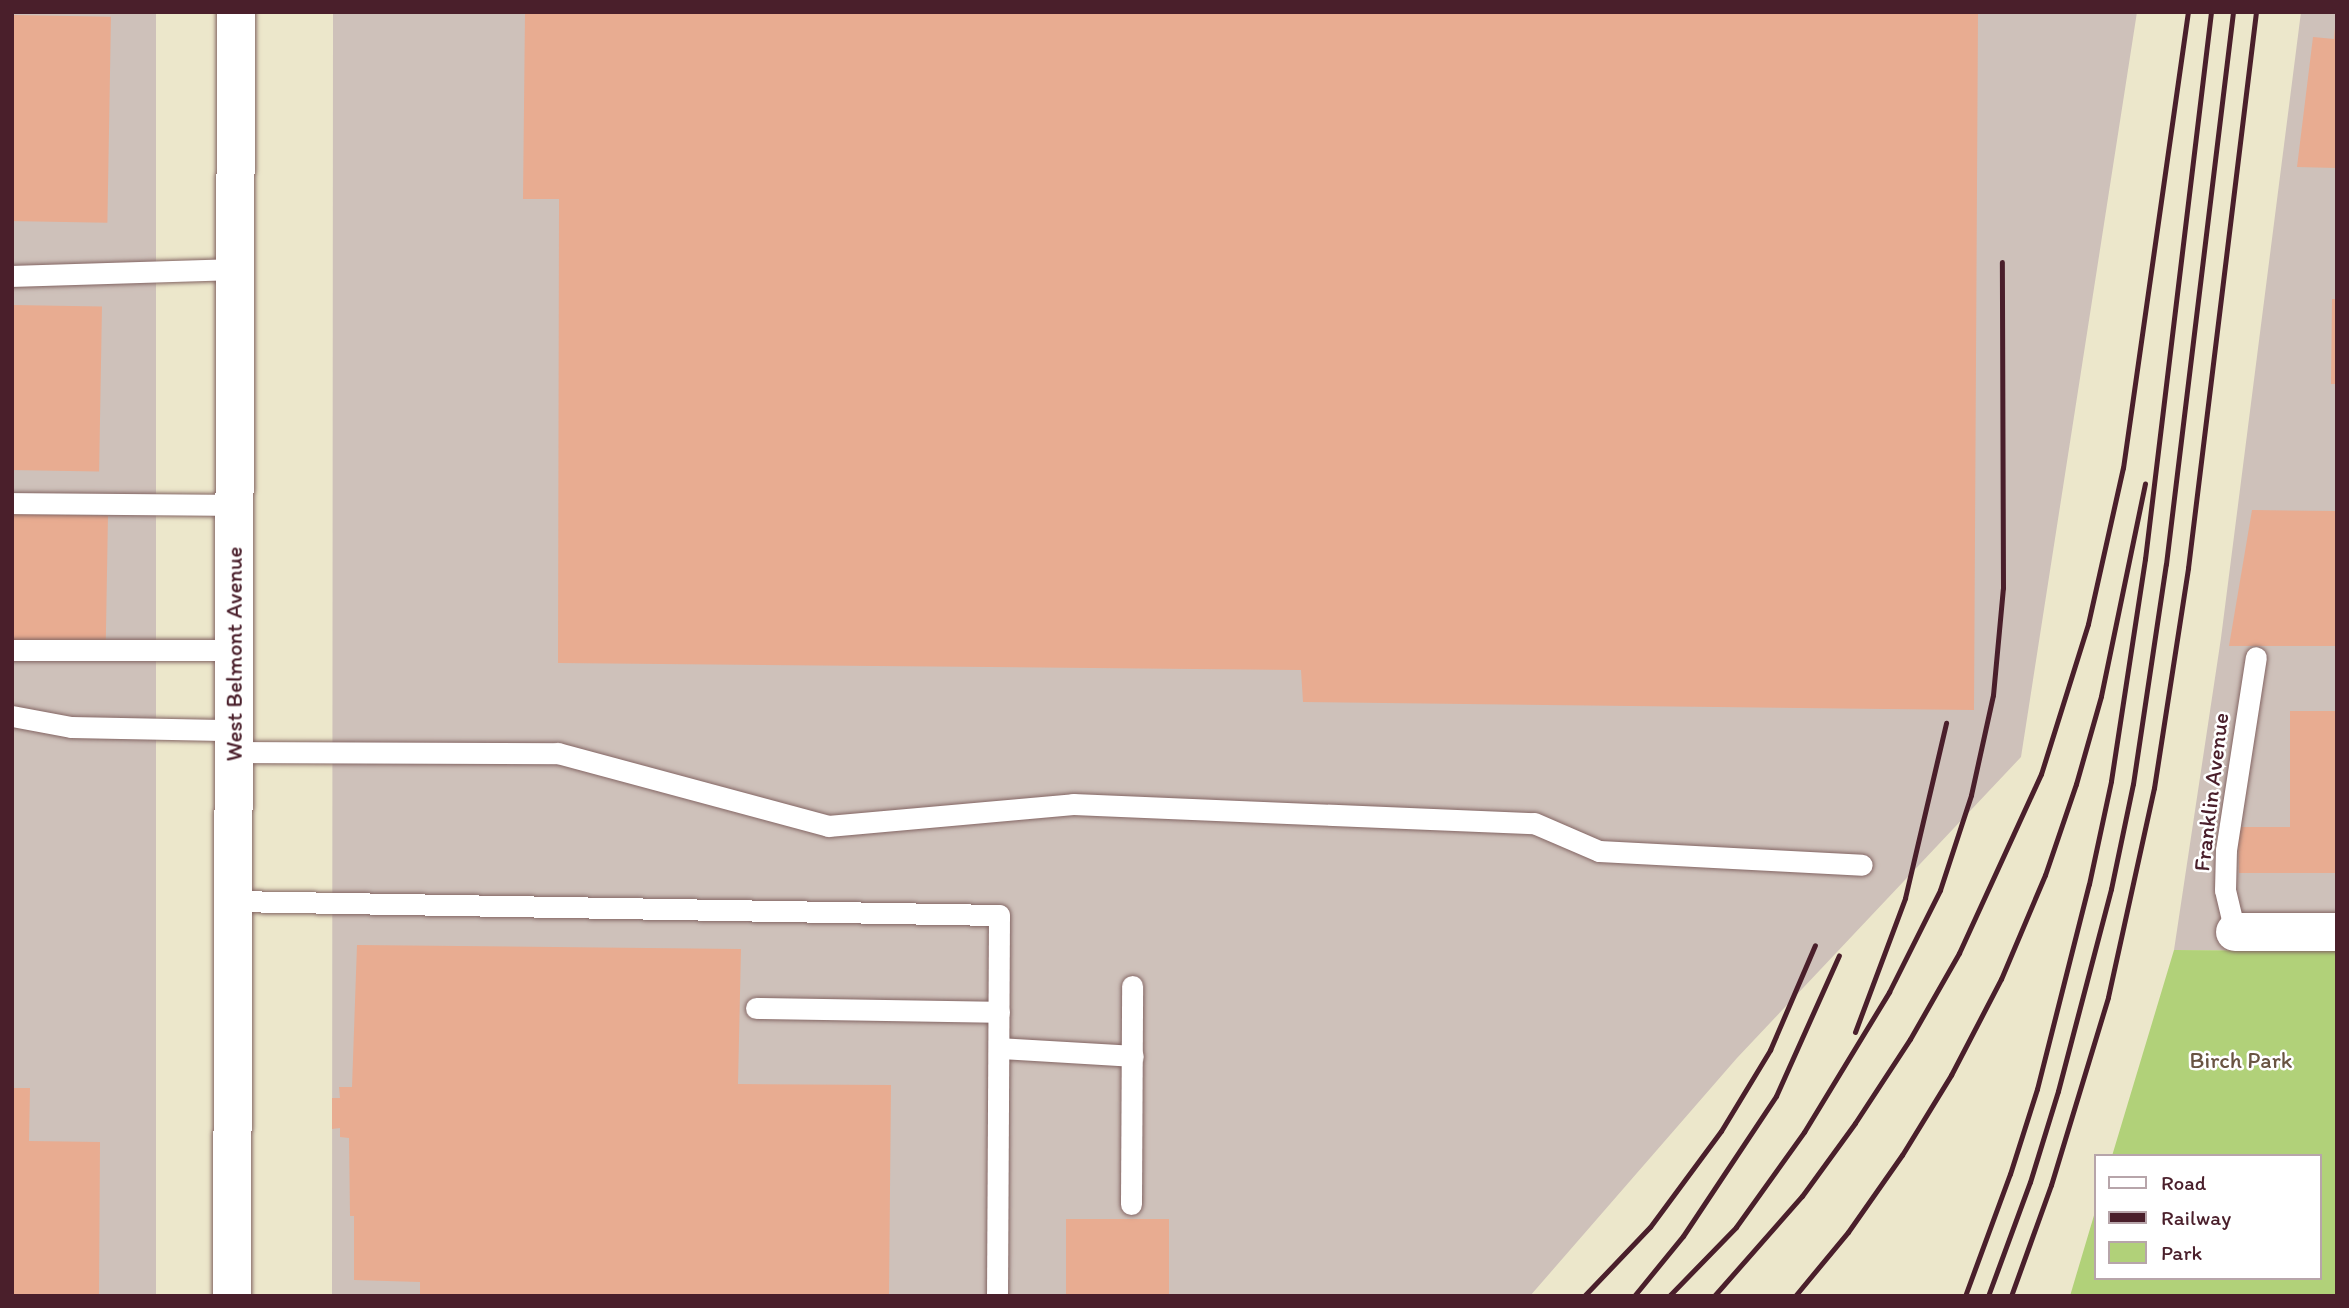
<!DOCTYPE html>
<style>
body{margin:0}
#map{position:relative;width:2349px;height:1308px;overflow:hidden;background:#ece7cb;font-family:Itim,sans-serif}
div>[style]{position:absolute}
[style*='--x']{left:calc(var(--x)*1px);top:calc(var(--y)*1px);width:calc(var(--w)*1px);rotate:calc(var(--a)*1deg)}
.industrial>*{inset:0;background:#cec1ba;transform-origin:0 0}
.green>*{inset:0;background:#b1d179}
.building>*{inset:0;background:#e8ac91;transform-origin:0 0}
.roads{filter:drop-shadow(0 0 2px #836563) drop-shadow(0 0 2px #836563)}
.lane>*{height:21px;margin:-10.5px;padding:0 10.5px;transform-origin:10.5px;border-radius:10.5px;background:#fff}
.street>*{height:38px;margin:-19px;padding:0 19px;transform-origin:19px;border-radius:19px;background:#fff}
.secondary>*{height:38px;margin:-19px;padding:0 19px;transform-origin:19px;border-radius:19px;background:#fff}
.rail>*{height:5px;margin:-2.5px;padding:0 2.5px;transform-origin:2.5px;border-radius:2.5px;background:#4a1f2b}
span{translate:-50% -50%;white-space:nowrap;text-align:center;line-height:1.15;-webkit-text-stroke:5px #fff;paint-order:stroke}
.street-label{font-size:23px;color:#4a1f2b}
.park-label{font-size:23px;color:#695442}
.frame{position:absolute;inset:0;border:14px solid #4a1f2b;pointer-events:none}
.legend{position:absolute;left:2094px;top:1154px;width:228px;height:126px;box-sizing:border-box;background:#fff;border:2px solid #b7a5aa;margin:0;padding:9px 12px;list-style:none;font-size:21px;color:#4a1f2b}
.legend li{display:flex;align-items:center;gap:14px;height:35px}
.legend b{width:35px;border:2px solid #b7a5aa}
</style>
<div id="map">
<div class="industrial">
<i style="left:12px;top:12px;width:144px;height:1284px"></i>
<i style="clip-path:polygon(333px 12px,2137px 12px,2021px 757px,1737px 1058px,1530px 1296px,332px 1296px)"></i>
<i style="clip-path:polygon(2301px 12px,2337px 12px,2337px 951px,2174px 950px,2221px 638px)"></i>
</div>
<div class="green">
<i style="clip-path:polygon(2174px 950px,2337px 951px,2337px 1296px,2070px 1296px,2095px 1212px,2095px 1278px,2319px 1278px,2319px 1156px,2112px 1156px)"></i>
</div>
<div class="building">
<i style="clip-path:polygon(525px 12px,1978px 12px,1974px 710px,1303px 702px,1301px 670px,558px 663px,559px 199px,523px 199px)"></i>
<i style="left:12px;top:15px;width:99px;height:206px;rotate:1deg"></i>
<i style="clip-path:polygon(2335px 27px,2337px 168px,2297px 167px,2313px 37px,2334px 39px)"></i>
<i style="clip-path:polygon(2332px 299px,2337px 299px,2337px 384px,2331px 384px)"></i>
<i style="left:12px;top:305px;width:90px;height:165px;rotate:1deg"></i>
<i style="clip-path:polygon(2252px 510px,2337px 511px,2337px 646px,2229px 646px)"></i>
<i style="left:12px;top:514px;width:96px;height:126px;rotate:1deg"></i>
<i style="clip-path:polygon(2290px 711px,2337px 711px,2337px 873px,2239px 873px,2238px 827px,2290px 827px)"></i>
<i style="clip-path:polygon(357px 945px,741px 949px,738px 1084px,891px 1085px,889px 1296px,420px 1296px,420px 1282px,354px 1280px,354px 1216px,350px 1216px,349px 1138px,340px 1137px,340px 1128px,332px 1129px,332px 1098px,340px 1098px,339px 1087px,352px 1087px)"></i>
<i style="clip-path:polygon(12px 1088px,30px 1088px,29px 1141px,100px 1142px,99px 1296px,12px 1296px)"></i>
<i style="left:1066px;top:1219px;width:103px;height:77px"></i>
</div>
<div class="roads">
<div class="lane">
<i style="--x:12;--y:276;--w:223;--a:-1.8"></i>
<i style="--x:12;--y:503;--w:223;--a:0.5"></i>
<i style="--x:12;--y:650;--w:222;--a:0"></i>
<i style="--x:12;--y:716;--w:60;--a:10.6"></i>
<i style="--x:71;--y:727;--w:163;--a:1.1"></i>
<i style="--x:233;--y:752;--w:325;--a:0.2"></i>
<i style="--x:558;--y:753;--w:280;--a:15.1"></i>
<i style="--x:828;--y:826;--w:246;--a:-5.1"></i>
<i style="--x:1073;--y:804;--w:461;--a:2.4"></i>
<i style="--x:1534;--y:823;--w:71;--a:23.3"></i>
<i style="--x:1599;--y:851;--w:263;--a:3"></i>
<i style="--x:233;--y:901;--w:766;--a:1.05"></i>
<i style="--x:999;--y:915;--w:381;--a:90.3"></i>
<i style="--x:2235;--y:932;--w:43;--a:-103.4"></i>
<i style="--x:2225;--y:890;--w:40;--a:-88.6"></i>
<i style="--x:2226;--y:850;--w:195;--a:-81.2"></i>
<i style="--x:756;--y:1008;--w:243;--a:0.9"></i>
<i style="--x:999;--y:1048;--w:134;--a:3.4"></i>
<i style="--x:1131;--y:1204;--w:218;--a:-89.7"></i>
</div>
<div class="street">
<i style="--x:2235;--y:932;--w:102;--a:0"></i>
</div>
<div class="secondary">
<i style="--x:232;--y:1296;--w:1284;--a:-89.82"></i>
</div>
</div>
<div class="rail">
<i style="--x:1855;--y:1032;--w:143;--a:-69.5"></i>
<i style="--x:1905;--y:898;--w:180;--a:-76.8"></i>
<i style="--x:1584;--y:1296;--w:95;--a:-46.3"></i>
<i style="--x:1650;--y:1227;--w:119;--a:-53.5"></i>
<i style="--x:1721;--y:1131;--w:95;--a:-58.8"></i>
<i style="--x:1770;--y:1050;--w:114;--a:-66.8"></i>
<i style="--x:1634;--y:1296;--w:77;--a:-50.8"></i>
<i style="--x:1683;--y:1236;--w:168;--a:-56.4"></i>
<i style="--x:1776;--y:1096;--w:154;--a:-65.9"></i>
<i style="--x:1669;--y:1296;--w:96;--a:-45.8"></i>
<i style="--x:1736;--y:1227;--w:117;--a:-54.4"></i>
<i style="--x:1804;--y:1132;--w:164;--a:-58.7"></i>
<i style="--x:1889;--y:992;--w:114;--a:-63.4"></i>
<i style="--x:1940;--y:890;--w:100;--a:-71.9"></i>
<i style="--x:1971;--y:795;--w:102;--a:-77.6"></i>
<i style="--x:1993;--y:695;--w:107;--a:-84.7"></i>
<i style="--x:2003;--y:588;--w:326;--a:-90.2"></i>
<i style="--x:1714;--y:1296;--w:133;--a:-48.7"></i>
<i style="--x:1802;--y:1196;--w:90;--a:-54"></i>
<i style="--x:1855;--y:1123;--w:100;--a:-56.8"></i>
<i style="--x:1910;--y:1039;--w:99;--a:-60.3"></i>
<i style="--x:1959;--y:953;--w:197;--a:-65.4"></i>
<i style="--x:2041;--y:774;--w:157;--a:-72.6"></i>
<i style="--x:2088;--y:624;--w:160;--a:-77.4"></i>
<i style="--x:2123;--y:468;--w:461;--a:-81.9"></i>
<i style="--x:1795;--y:1296;--w:83;--a:-50.4"></i>
<i style="--x:1848;--y:1232;--w:94;--a:-55"></i>
<i style="--x:1902;--y:1155;--w:94;--a:-58.5"></i>
<i style="--x:1951;--y:1075;--w:108;--a:-62.5"></i>
<i style="--x:2001;--y:979;--w:113;--a:-67.1"></i>
<i style="--x:2045;--y:875;--w:96;--a:-71.2"></i>
<i style="--x:2076;--y:784;--w:91;--a:-74.1"></i>
<i style="--x:2101;--y:696;--w:217;--a:-78.3"></i>
<i style="--x:1965;--y:1296;--w:130;--a:-69.8"></i>
<i style="--x:2010;--y:1174;--w:89;--a:-72.4"></i>
<i style="--x:2037;--y:1089;--w:211;--a:-75.8"></i>
<i style="--x:2089;--y:884;--w:105;--a:-77.9"></i>
<i style="--x:2111;--y:781;--w:225;--a:-81.3"></i>
<i style="--x:2145;--y:559;--w:551;--a:-83.12"></i>
<i style="--x:1988;--y:1296;--w:121;--a:-69.8"></i>
<i style="--x:2030;--y:1182;--w:95;--a:-72.9"></i>
<i style="--x:2058;--y:1091;--w:209;--a:-75.3"></i>
<i style="--x:2111;--y:889;--w:107;--a:-78.2"></i>
<i style="--x:2133;--y:784;--w:222;--a:-81.5"></i>
<i style="--x:2166;--y:564;--w:556;--a:-83.08"></i>
<i style="--x:2011;--y:1296;--w:118;--a:-70.2"></i>
<i style="--x:2051;--y:1185;--w:196;--a:-73.1"></i>
<i style="--x:2108;--y:997;--w:214;--a:-77.6"></i>
<i style="--x:2154;--y:788;--w:223;--a:-81.2"></i>
<i style="--x:2188;--y:568;--w:560;--a:-83.03"></i>
</div>
<div class="street-label">
<span style="left:234px;top:654px;rotate:-90deg">West Belmont Avenue</span>
<span style="left:2211px;top:792px;rotate:-83deg">Franklin Avenue</span>
</div>
<div class="park-label">
<span style="left:2241px;top:1060px">Birch Park</span>
</div>
<div class="frame"></div>
<ul class="legend">
<li><b style="height:9px;background:#fff"></b>Road</li>
<li><b style="height:9px;background:#4a1f2b"></b>Railway</li>
<li><b style="height:19px;background:#b1d179"></b>Park</li>
</ul>
</div>
